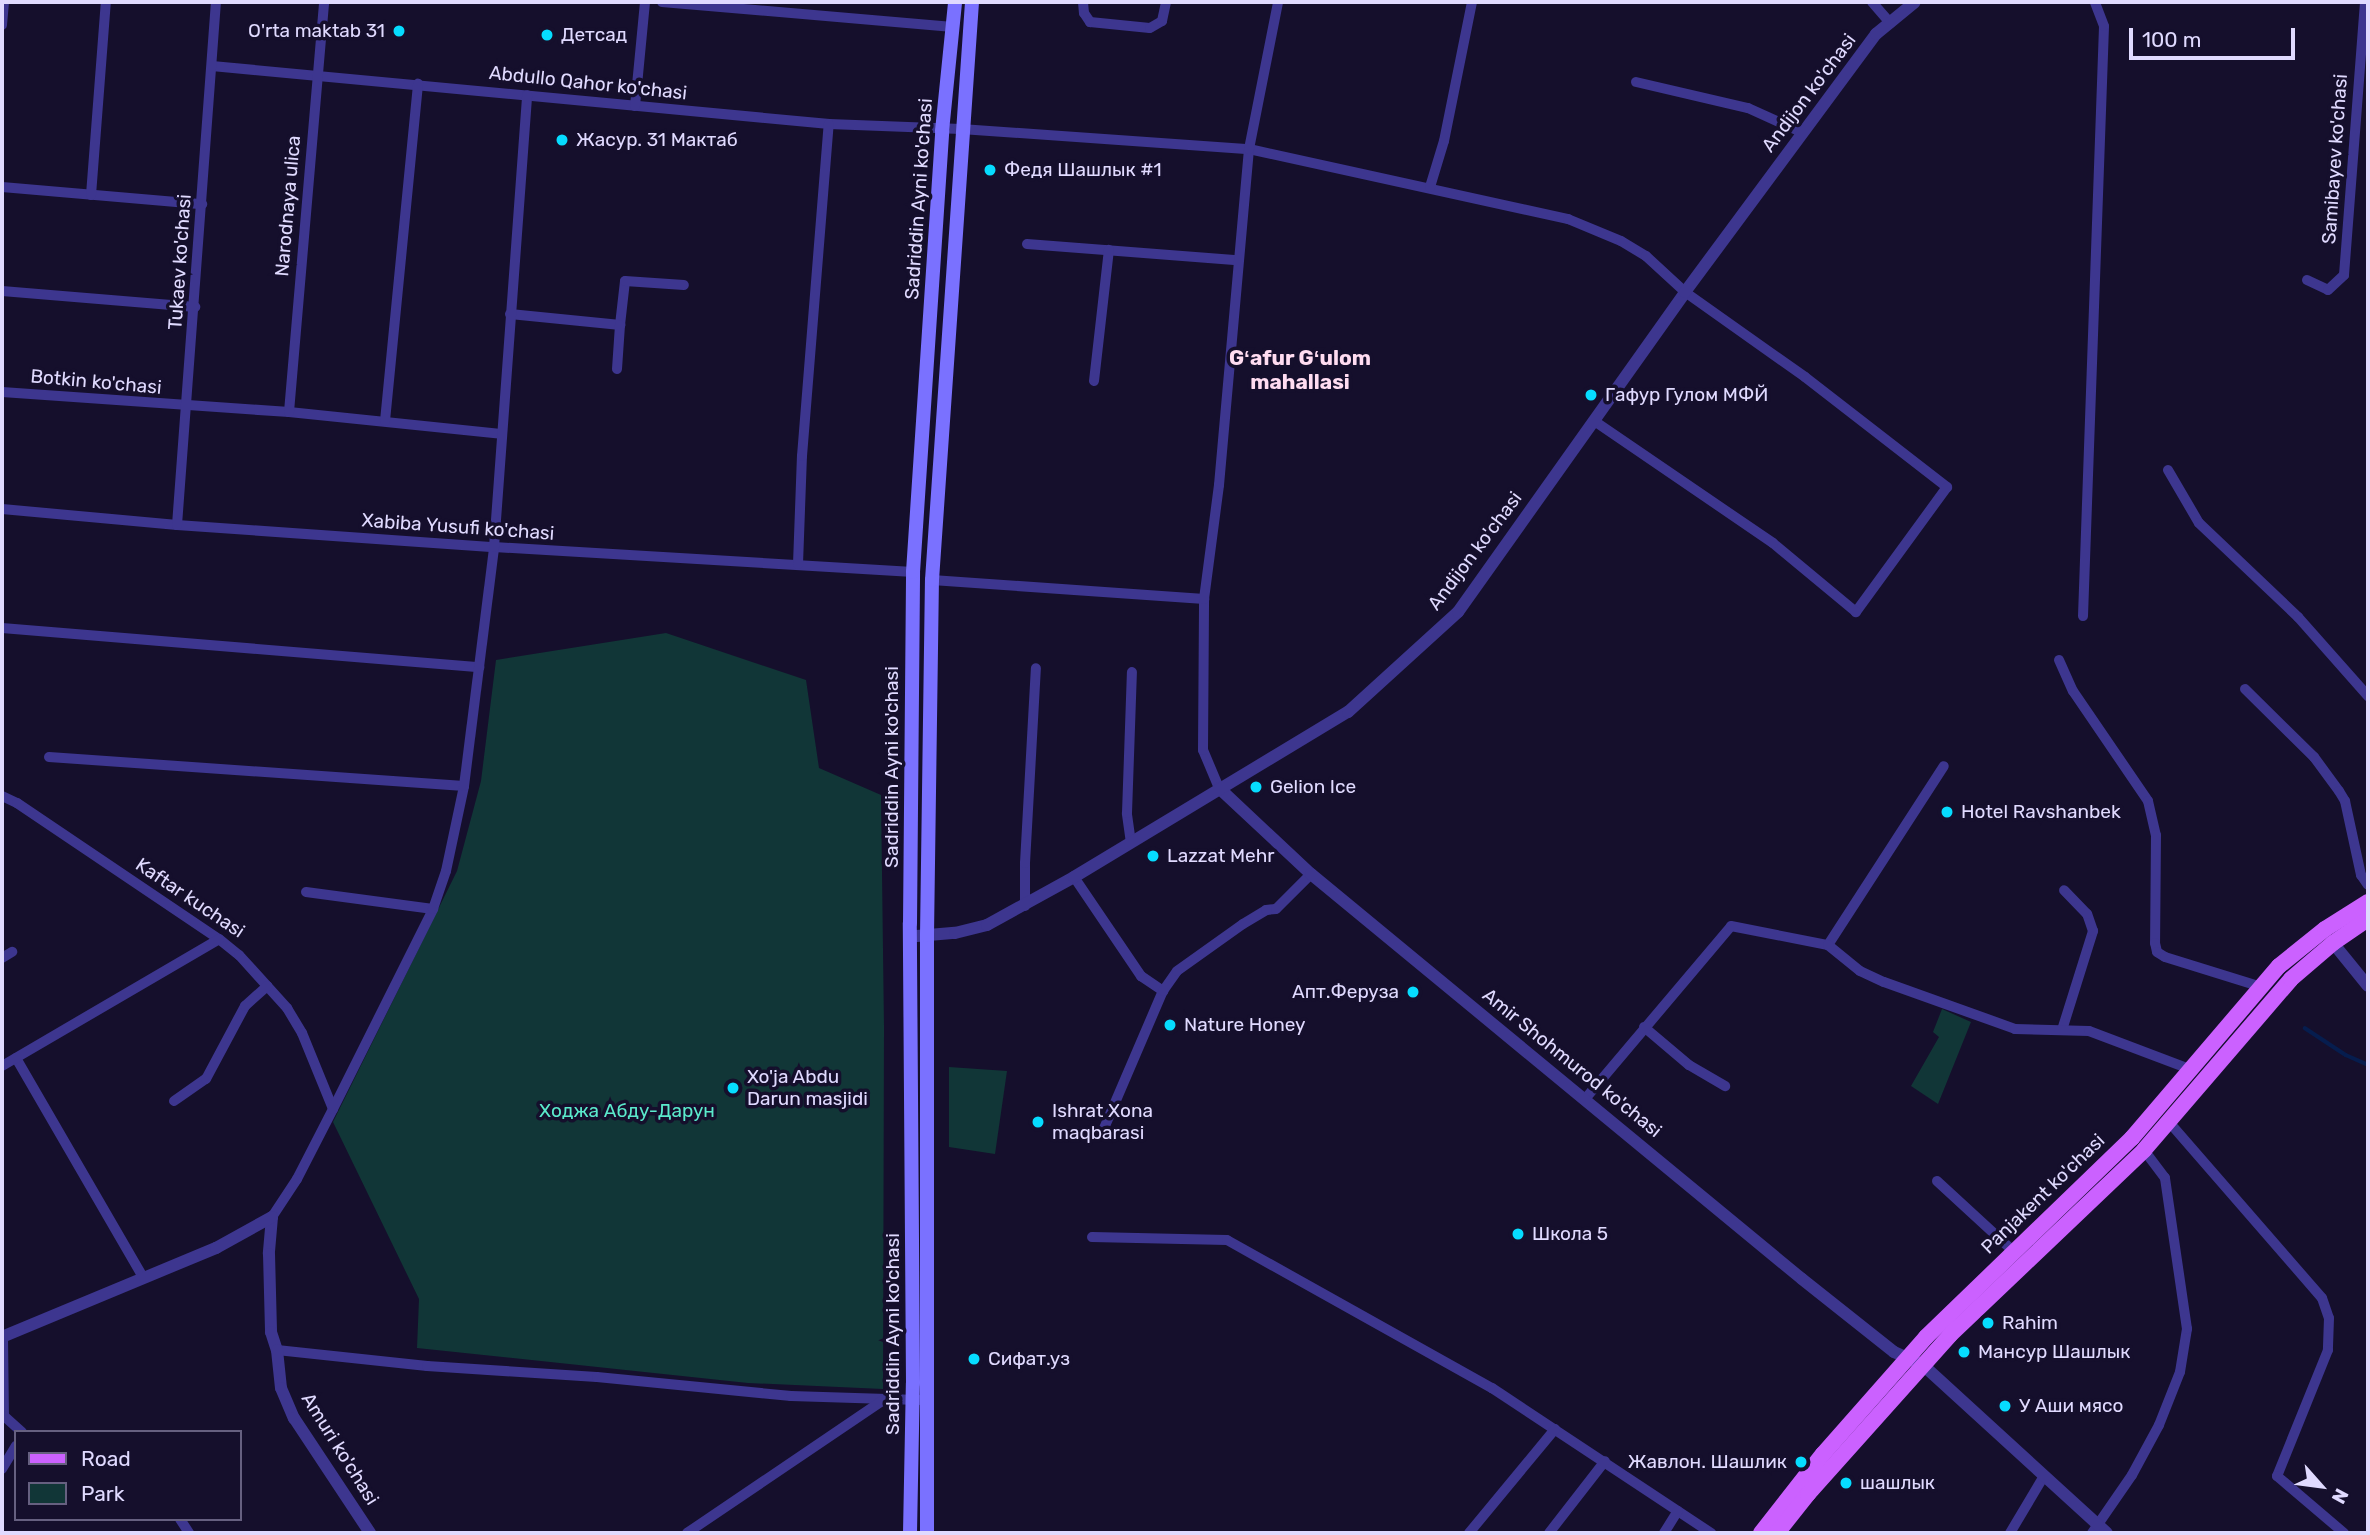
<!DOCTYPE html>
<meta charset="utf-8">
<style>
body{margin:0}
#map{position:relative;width:2370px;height:1535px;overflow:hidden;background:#150f2c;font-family:Rubik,sans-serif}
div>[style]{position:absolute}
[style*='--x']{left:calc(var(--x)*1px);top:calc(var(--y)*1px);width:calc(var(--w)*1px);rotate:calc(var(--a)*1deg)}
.green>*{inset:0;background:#113637}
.stream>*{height:3.5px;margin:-1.75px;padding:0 1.75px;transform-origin:1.75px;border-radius:1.75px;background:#061d4e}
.minor>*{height:10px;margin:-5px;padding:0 5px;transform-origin:5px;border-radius:5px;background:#3d368f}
.tertiary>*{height:12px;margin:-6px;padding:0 6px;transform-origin:6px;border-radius:6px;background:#3d368f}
.secondary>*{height:14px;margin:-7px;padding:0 7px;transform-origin:7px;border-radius:7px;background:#7a71ff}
.primary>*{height:16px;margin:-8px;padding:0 8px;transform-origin:8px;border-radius:8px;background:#cb61ff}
.dots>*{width:19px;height:19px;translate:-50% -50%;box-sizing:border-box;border:4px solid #150f2c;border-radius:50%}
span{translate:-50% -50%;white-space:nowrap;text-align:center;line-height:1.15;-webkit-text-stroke:7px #150f2c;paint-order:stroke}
.poi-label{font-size:19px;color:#e0daff}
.right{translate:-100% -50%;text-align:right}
.left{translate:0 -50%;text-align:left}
.street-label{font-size:19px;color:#e0daff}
.park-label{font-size:19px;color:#5beacc}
.neighbourhood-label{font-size:21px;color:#ffdcf1;font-weight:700}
.frame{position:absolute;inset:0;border:4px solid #e0daff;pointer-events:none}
.legend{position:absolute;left:14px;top:1430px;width:228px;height:91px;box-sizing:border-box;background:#150f2c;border:2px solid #666080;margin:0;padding:9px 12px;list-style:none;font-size:21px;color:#e0daff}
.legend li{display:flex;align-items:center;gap:14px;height:35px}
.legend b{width:35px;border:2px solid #666080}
.north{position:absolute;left:2286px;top:1451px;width:70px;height:70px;-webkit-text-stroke:5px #150f2c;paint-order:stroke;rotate:118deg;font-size:19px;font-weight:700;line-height:28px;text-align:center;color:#e0daff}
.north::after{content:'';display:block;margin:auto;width:24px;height:32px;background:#e0daff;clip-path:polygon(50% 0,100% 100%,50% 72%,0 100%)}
.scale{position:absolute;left:2129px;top:28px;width:166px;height:32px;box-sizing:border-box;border:4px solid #e0daff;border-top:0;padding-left:9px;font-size:21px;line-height:24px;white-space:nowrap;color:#e0daff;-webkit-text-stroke:5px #150f2c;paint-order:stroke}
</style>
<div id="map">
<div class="green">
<i style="clip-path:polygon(666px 633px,806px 680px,819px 768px,881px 795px,884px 1027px,883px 1389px,748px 1383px,417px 1348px,419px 1299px,333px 1122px,457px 871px,481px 781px,496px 660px)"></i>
<i style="clip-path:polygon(1942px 1009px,1971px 1022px,1938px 1104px,1911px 1086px,1939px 1037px,1933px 1032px)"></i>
<i style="clip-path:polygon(949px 1067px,1007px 1071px,995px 1154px,949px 1147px)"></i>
</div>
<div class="stream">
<i style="--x:2305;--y:1028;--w:49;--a:33.4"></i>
<i style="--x:2346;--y:1055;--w:24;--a:24"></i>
</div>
<div class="minor">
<i style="--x:662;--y:2;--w:292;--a:4.9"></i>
<i style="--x:1083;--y:2;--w:11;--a:85"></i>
<i style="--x:1084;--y:13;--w:11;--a:56"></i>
<i style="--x:1090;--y:22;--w:60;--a:5.7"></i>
<i style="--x:1150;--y:28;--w:14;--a:-30"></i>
<i style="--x:1162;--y:21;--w:19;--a:-78"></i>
<i style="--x:1872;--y:2;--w:28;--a:49"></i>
<i style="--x:2;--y:25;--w:23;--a:-85"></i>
<i style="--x:212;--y:66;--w:620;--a:5.37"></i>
<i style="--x:829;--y:124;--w:132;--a:2.2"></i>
<i style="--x:961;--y:129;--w:289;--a:4"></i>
<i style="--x:1249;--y:149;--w:327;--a:12.4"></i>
<i style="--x:1568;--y:219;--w:57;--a:22.5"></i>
<i style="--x:1621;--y:241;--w:29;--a:31"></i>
<i style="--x:1646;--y:256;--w:53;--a:42.7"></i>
<i style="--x:1685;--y:292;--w:147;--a:35.3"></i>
<i style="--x:1805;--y:377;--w:180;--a:37.8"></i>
<i style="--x:1947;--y:487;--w:155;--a:126.1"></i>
<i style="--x:1856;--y:612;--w:108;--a:-140.3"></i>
<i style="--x:1773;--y:543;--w:217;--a:-145.7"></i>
<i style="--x:1636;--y:82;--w:115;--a:13.1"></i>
<i style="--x:1748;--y:108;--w:60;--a:24.4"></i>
<i style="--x:635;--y:106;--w:104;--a:-84.5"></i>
<i style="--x:2;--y:187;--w:201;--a:4.9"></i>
<i style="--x:1430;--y:187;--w:48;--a:-73.1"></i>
<i style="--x:1444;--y:141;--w:142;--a:-78.6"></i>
<i style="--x:91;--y:195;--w:194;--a:-85.6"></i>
<i style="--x:1027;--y:244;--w:211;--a:4.4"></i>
<i style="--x:2307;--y:280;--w:23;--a:25"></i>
<i style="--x:2328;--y:290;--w:22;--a:-43"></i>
<i style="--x:2344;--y:275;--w:274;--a:-85.6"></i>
<i style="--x:2;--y:291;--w:194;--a:4.7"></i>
<i style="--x:510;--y:314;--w:111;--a:5.7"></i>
<i style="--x:620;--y:325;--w:44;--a:-83.5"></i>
<i style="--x:625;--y:281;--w:59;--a:3.9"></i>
<i style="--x:617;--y:369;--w:44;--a:-86.1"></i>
<i style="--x:1094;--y:381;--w:132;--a:-83.5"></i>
<i style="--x:2;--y:392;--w:288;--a:4"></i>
<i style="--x:289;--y:412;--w:213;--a:5.9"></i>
<i style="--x:289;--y:412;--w:411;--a:-85.1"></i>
<i style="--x:385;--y:421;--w:339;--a:-84.4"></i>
<i style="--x:2168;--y:470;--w:61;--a:59.7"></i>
<i style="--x:2199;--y:523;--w:137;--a:43.5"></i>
<i style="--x:2298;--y:617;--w:106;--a:48.5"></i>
<i style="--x:2;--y:509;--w:176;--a:5.2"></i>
<i style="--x:177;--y:525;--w:318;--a:4"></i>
<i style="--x:494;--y:547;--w:420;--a:3.4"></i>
<i style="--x:177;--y:525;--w:524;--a:-85.74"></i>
<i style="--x:798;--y:564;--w:108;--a:-87.9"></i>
<i style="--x:802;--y:456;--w:333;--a:-85.4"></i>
<i style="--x:932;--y:580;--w:273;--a:4"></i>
<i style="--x:2083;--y:616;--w:590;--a:-87.96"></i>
<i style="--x:2104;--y:26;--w:26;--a:-111"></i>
<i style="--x:2;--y:628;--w:479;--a:4.7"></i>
<i style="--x:2059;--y:660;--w:34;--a:66"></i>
<i style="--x:2073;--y:691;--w:133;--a:55.7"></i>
<i style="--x:2148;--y:801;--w:35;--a:77"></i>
<i style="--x:2156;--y:835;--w:108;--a:90.5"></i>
<i style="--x:2155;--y:943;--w:9;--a:77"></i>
<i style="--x:2157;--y:952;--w:9;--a:32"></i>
<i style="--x:2165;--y:957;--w:102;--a:17.2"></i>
<i style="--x:2245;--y:689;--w:97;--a:44.6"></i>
<i style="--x:2314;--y:757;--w:42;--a:53.7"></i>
<i style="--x:2339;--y:791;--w:12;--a:59"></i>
<i style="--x:2345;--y:801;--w:76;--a:77.8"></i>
<i style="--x:2361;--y:875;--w:12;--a:55"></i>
<i style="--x:49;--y:757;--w:416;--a:4"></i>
<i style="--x:1219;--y:788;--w:41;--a:-112.8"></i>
<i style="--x:1203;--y:750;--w:151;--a:-89.6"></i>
<i style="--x:1204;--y:599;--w:115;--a:-82.5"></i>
<i style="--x:1219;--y:485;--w:337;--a:-84.9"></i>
<i style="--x:1249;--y:149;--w:150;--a:-78.8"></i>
<i style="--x:2;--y:796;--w:17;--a:25"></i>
<i style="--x:17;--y:803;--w:244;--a:34"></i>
<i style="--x:219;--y:939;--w:26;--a:39"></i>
<i style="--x:239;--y:955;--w:72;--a:47.8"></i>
<i style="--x:287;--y:1008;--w:29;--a:59"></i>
<i style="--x:302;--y:1033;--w:82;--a:67.8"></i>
<i style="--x:333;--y:1109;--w:79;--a:117.2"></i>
<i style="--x:297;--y:1179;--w:45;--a:123.3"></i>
<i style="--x:1131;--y:843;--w:30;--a:-98"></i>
<i style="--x:1127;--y:813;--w:141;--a:-88"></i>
<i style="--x:1074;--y:877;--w:120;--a:55.9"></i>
<i style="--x:1141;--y:976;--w:27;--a:34"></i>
<i style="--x:306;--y:892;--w:128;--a:7.6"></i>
<i style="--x:1025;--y:906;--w:43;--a:-90"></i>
<i style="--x:1025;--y:863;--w:195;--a:-86.8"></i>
<i style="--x:1828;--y:945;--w:213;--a:-57.1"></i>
<i style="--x:2;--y:958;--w:12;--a:-31"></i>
<i style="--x:1644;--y:1027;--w:59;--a:40.2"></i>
<i style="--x:1689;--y:1065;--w:42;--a:30.3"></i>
<i style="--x:2062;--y:1030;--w:104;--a:-72.6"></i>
<i style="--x:2093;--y:931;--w:18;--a:-109"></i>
<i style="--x:2087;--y:914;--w:33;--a:-134"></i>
<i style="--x:16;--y:1058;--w:253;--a:59.9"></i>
<i style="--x:2;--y:1066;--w:251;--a:-30.3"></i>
<i style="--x:1585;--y:1099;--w:226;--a:-49.8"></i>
<i style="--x:1731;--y:926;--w:99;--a:11.1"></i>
<i style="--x:1828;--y:945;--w:41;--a:39.1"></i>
<i style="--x:1860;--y:971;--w:26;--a:25"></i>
<i style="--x:1884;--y:982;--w:139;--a:19.7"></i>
<i style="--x:2015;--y:1029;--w:74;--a:1.5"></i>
<i style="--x:2089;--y:1031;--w:110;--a:20.7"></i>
<i style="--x:174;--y:1101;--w:39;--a:-35"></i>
<i style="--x:206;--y:1079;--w:83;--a:-61.9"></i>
<i style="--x:245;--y:1006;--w:30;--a:-42"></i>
<i style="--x:333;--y:1109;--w:224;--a:-63.4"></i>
<i style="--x:433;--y:909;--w:40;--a:-71.1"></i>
<i style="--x:446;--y:871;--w:87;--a:-78"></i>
<i style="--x:464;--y:786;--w:241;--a:-82.8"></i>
<i style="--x:494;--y:547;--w:453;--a:-85.8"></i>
<i style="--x:2169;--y:1122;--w:233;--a:49"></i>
<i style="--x:2322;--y:1298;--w:21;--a:71"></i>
<i style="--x:2329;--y:1318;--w:32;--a:92"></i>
<i style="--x:2328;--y:1350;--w:136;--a:112"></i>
<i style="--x:2277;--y:1476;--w:88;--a:40.4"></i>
<i style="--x:1102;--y:1133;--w:155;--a:-66.8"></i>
<i style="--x:1163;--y:991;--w:24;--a:-55"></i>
<i style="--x:1177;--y:971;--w:81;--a:-35.5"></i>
<i style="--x:1243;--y:924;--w:27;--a:-31"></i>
<i style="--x:1266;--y:910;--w:10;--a:-6"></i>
<i style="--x:1276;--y:909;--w:49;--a:-45"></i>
<i style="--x:1937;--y:1181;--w:103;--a:42.6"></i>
<i style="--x:1092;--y:1237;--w:135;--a:1.3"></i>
<i style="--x:1227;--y:1240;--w:304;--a:29.2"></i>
<i style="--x:1492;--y:1388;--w:263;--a:33.5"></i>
<i style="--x:3;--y:1337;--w:79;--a:89.3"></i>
<i style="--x:4;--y:1416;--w:24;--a:42"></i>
<i style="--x:277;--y:1350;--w:151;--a:6.1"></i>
<i style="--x:427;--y:1366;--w:170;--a:3.7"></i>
<i style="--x:597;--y:1377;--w:195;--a:5.6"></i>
<i style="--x:791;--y:1396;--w:128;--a:1.8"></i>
<i style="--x:2;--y:1469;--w:27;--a:-59"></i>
<i style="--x:180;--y:1519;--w:17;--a:57"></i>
<i style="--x:687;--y:1533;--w:243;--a:-34.1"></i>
<i style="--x:1469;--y:1533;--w:135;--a:-50.4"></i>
<i style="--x:1549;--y:1533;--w:91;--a:-52.1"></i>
<i style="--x:1664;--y:1533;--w:26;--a:-58"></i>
<i style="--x:2010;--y:1533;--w:66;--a:-59.2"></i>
<i style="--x:2092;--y:1533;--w:70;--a:-55.4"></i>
<i style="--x:2132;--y:1475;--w:57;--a:-61.6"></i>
<i style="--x:2159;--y:1425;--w:57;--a:-68.4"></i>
<i style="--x:2180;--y:1372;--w:44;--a:-80.8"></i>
<i style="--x:2187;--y:1329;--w:153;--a:-98.3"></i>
<i style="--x:2165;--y:1178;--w:35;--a:-127"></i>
</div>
<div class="tertiary">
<i style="--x:1219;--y:788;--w:126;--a:43.1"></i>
<i style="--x:1311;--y:874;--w:636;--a:39.52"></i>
<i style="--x:1802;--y:1279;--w:117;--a:38.4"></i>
<i style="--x:1894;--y:1352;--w:32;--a:24"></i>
<i style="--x:1923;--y:1365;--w:249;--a:42.4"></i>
<i style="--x:917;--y:936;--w:38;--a:-5"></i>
<i style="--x:955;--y:933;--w:33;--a:-14"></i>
<i style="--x:987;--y:925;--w:99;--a:-28.9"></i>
<i style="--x:1074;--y:877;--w:320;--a:-31.1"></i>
<i style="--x:1348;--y:712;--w:149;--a:-42.3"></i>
<i style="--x:1458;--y:612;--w:392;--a:-54.6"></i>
<i style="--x:1685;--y:292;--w:321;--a:-53.5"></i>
<i style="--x:1876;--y:34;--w:50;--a:-39.4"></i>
<i style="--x:2333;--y:943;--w:55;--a:50.9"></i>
<i style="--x:272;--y:1217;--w:37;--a:95"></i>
<i style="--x:269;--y:1254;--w:78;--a:88.5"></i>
<i style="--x:271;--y:1332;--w:19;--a:72"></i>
<i style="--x:277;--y:1350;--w:38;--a:84"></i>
<i style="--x:281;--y:1388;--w:33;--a:67"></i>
<i style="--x:294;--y:1418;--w:138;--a:56.5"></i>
<i style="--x:2;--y:1337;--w:232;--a:-22.6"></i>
<i style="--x:216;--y:1248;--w:64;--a:-29"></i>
</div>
<div class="secondary">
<i style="--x:910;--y:1533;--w:150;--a:-88.9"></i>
<i style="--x:913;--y:1383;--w:460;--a:-90.4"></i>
<i style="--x:910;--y:923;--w:351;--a:-89.5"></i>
<i style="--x:913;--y:572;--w:442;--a:-86.2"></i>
<i style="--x:942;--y:131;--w:130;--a:-84.2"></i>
<i style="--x:927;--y:1533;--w:598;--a:-90"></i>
<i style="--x:927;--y:935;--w:355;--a:-89.2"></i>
<i style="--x:932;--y:580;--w:579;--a:-86.04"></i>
</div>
<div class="primary">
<i style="--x:1761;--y:1533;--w:100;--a:-51.9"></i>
<i style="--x:1823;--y:1454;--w:156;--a:-48.6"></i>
<i style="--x:1926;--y:1337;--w:286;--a:-44"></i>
<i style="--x:2132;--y:1138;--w:226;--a:-49.5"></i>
<i style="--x:2279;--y:966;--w:59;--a:-38.8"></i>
<i style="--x:2325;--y:929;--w:51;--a:-32.1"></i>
<i style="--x:1777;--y:1533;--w:50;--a:-51.5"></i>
<i style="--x:1808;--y:1494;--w:213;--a:-48.2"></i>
<i style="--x:1950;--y:1335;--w:268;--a:-43.6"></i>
<i style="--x:2144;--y:1150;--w:225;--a:-49.3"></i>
<i style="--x:2291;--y:979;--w:55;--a:-40.6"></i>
<i style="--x:2333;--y:943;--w:42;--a:-34.4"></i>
</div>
<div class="dots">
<i style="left:399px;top:31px;background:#06dcff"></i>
<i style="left:547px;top:35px;background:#06dcff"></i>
<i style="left:562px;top:140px;background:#06dcff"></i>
<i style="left:990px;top:170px;background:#06dcff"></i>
<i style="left:1591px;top:395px;background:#06dcff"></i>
<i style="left:1256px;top:787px;background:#06dcff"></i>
<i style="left:1947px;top:812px;background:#06dcff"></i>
<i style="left:1153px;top:856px;background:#06dcff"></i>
<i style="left:1413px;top:992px;background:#06dcff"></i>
<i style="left:1170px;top:1025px;background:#06dcff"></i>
<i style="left:733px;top:1088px;background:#06dcff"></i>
<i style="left:1038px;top:1122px;background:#06dcff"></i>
<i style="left:1518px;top:1234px;background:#06dcff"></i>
<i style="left:1988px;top:1323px;background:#06dcff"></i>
<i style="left:1964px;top:1352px;background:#06dcff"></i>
<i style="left:974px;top:1359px;background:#06dcff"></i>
<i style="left:2005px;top:1406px;background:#06dcff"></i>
<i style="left:1801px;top:1462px;background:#06dcff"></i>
<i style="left:1846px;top:1483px;background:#06dcff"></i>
</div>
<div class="poi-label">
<span class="right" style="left:385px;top:31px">O'rta maktab 31</span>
<span class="left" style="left:561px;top:35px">Детсад</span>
<span class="left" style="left:576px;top:140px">Жасур. 31 Мактаб</span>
<span class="left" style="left:1004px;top:170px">Федя Шашлык #1</span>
<span class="left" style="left:1605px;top:395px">Гафур Гулом МФЙ</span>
<span class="left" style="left:1270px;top:787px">Gelion Ice</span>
<span class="left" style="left:1961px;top:812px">Hotel Ravshanbek</span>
<span class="left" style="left:1167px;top:856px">Lazzat Mehr</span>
<span class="right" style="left:1399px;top:992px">Апт.Феруза</span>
<span class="left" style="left:1184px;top:1025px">Nature Honey</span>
<span class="left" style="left:747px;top:1088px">Xo'ja Abdu<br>Darun masjidi</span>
<span class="left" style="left:1052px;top:1122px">Ishrat Хоnа<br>mаqbаrasi</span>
<span class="left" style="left:1532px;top:1234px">Школа 5</span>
<span class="left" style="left:2002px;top:1323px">Rahim</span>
<span class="left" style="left:1978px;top:1352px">Мансур Шашлык</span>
<span class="left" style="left:988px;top:1359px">Сифат.уз</span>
<span class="left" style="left:2019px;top:1406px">У Аши мясо</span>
<span class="right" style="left:1787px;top:1462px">Жавлон. Шашлик</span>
<span class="left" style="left:1860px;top:1483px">шашлык</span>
</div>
<div class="street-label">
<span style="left:588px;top:83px;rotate:6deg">Abdullo Qahor ko'chasi</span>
<span style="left:1809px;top:93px;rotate:-53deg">Andijon ko'chasi</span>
<span style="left:2335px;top:159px;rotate:-86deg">Samibayev ko'chasi</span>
<span style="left:919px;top:199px;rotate:-86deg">Sadriddin Ayni ko'chasi</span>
<span style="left:288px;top:206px;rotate:-85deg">Narodnaya ulica</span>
<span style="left:180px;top:262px;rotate:-86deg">Tukaev ko'chasi</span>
<span style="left:96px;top:382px;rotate:5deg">Botkin ko'chasi</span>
<span style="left:458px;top:527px;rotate:4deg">Xabiba Yusufi ko'chasi</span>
<span style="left:1475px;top:551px;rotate:-53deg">Andijon ko'chasi</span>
<span style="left:892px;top:767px;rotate:-90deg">Sadriddin Ayni ko'chasi</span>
<span style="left:190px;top:898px;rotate:34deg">Kaftar kuchasi</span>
<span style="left:1572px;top:1063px;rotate:39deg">Amir Shohmurod ko'chasi</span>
<span style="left:2043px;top:1194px;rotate:-44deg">Panjakent ko'chasi</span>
<span style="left:893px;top:1334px;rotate:-90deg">Sadriddin Ayni ko'chasi</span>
<span style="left:340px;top:1449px;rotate:58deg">Amuri ko'chasi</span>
</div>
<div class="park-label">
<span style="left:627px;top:1111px">Ходжа Абду-Дарун</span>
</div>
<div class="neighbourhood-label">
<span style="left:1300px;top:370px">Gʻafur Gʻulom<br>mahallasi</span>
</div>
<div class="frame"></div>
<ul class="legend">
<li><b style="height:9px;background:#cb61ff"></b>Road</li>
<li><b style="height:19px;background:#113637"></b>Park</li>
</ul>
<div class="north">N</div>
<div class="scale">100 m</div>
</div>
